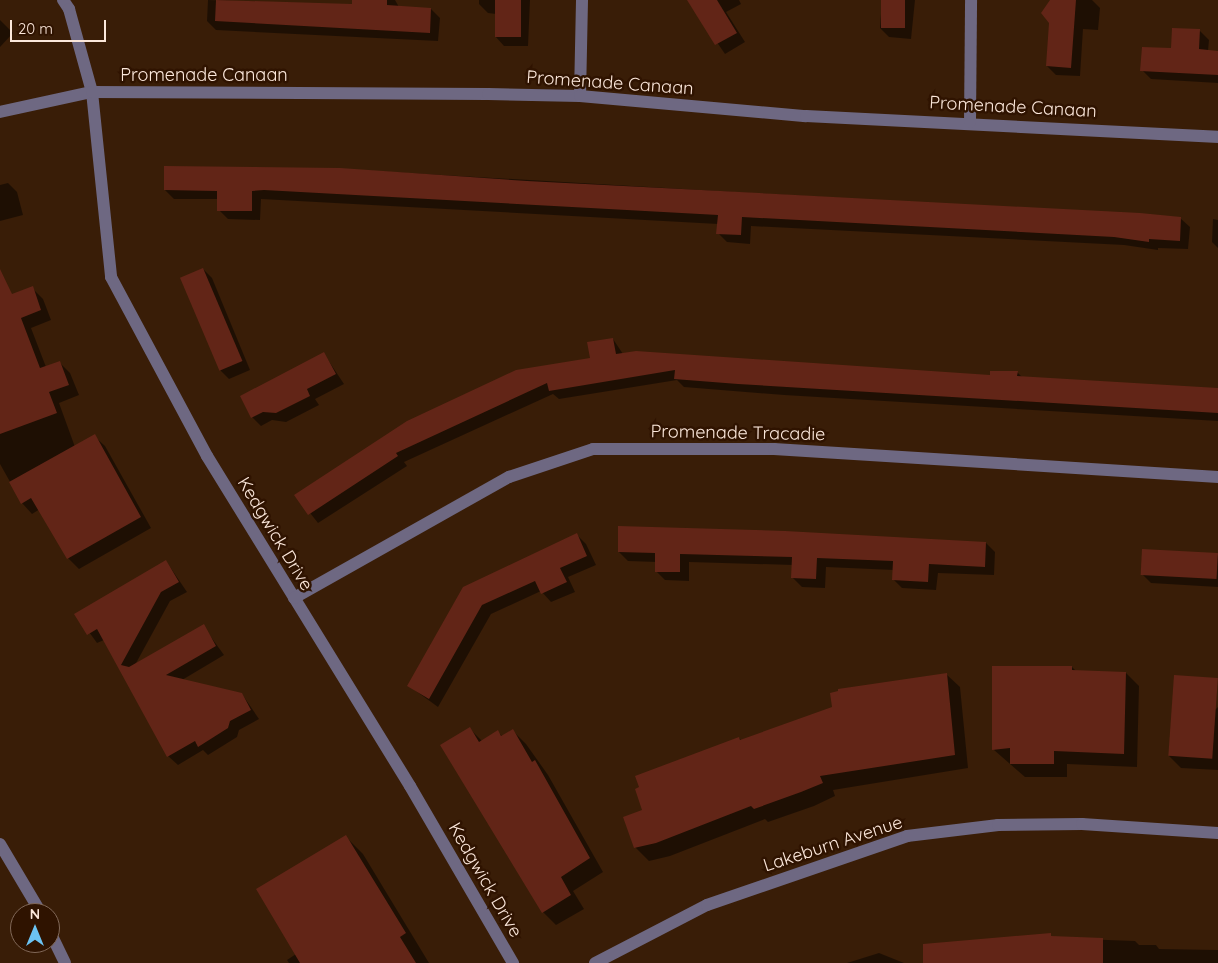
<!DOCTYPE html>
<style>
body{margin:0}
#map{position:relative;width:1218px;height:963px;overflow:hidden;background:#391d07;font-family:Quicksand,sans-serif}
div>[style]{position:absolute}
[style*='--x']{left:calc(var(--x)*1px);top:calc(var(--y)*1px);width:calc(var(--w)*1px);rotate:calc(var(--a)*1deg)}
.shadow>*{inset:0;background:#0007}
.building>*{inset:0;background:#622517;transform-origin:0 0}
.minor>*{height:12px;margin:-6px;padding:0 6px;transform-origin:6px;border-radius:6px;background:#6e6882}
span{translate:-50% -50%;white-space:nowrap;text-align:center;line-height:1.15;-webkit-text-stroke:5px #2f1300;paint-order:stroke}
.street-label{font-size:18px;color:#fce8db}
.north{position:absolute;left:10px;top:903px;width:50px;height:50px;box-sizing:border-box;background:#2f1300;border:1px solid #816858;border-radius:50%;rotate:0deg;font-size:14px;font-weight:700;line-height:20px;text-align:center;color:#fce8db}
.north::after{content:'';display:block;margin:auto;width:18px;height:22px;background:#6cc3f2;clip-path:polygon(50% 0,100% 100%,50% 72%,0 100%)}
.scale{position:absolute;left:10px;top:20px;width:96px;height:22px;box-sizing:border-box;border:2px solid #fce8db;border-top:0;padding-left:6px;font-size:15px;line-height:18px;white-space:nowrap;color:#fce8db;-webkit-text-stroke:4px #2f1300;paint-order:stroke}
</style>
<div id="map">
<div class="shadow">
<i style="clip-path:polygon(208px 0,353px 5px,353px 0,395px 0,399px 7px,431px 9px,440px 18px,438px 41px,216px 30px,207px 21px)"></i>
<i style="clip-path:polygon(479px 0,530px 0,528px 46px,504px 46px,495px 36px,496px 14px,488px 13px,479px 4px)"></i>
<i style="clip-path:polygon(688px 0,739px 0,741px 4px,726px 12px,745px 42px,725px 54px)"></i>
<i style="clip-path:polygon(882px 0,915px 0,911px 39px,889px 37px,880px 28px)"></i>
<i style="clip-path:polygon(1052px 0,1092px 0,1100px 8px,1098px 30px,1083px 29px,1080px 76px,1056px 75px,1047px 66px)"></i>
<i style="clip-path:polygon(0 20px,13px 33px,0 47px)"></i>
<i style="clip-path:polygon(1200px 31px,1209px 40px,1208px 51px,1218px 52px,1218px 83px,1151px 79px,1142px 70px)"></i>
<i style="clip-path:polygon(340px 169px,1180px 218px,1190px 227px,1188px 249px,1158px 248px,1158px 250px,1124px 245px,751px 226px,750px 244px,727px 242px,718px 233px,718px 224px,261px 199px,260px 220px,228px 219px,219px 210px,219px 199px,174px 199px,165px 190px)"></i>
<i style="clip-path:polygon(8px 183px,17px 192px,23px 215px,0 221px,0 185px)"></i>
<i style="clip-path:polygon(1213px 219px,1218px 220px,1218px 248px,1212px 242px)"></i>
<i style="clip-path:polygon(203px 269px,212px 278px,250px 370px,229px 379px,220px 370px)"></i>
<i style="clip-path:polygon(32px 288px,43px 299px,51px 320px,31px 328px,46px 367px,59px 362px,70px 373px,79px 395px,59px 403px,75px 447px,94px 436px,105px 446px,151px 528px,79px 569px,68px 558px,40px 509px,32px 514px,22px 503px,0 464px,0 300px)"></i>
<i style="clip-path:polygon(613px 339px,623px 354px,991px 376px,1017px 372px,1023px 378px,1218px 390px,1218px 421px,784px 395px,684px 387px,677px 380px,559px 399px,553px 394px,404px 462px,407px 466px,318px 523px,296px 495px,591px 359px)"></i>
<i style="clip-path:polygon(324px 354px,344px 384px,315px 399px,319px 405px,286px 422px,272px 420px,261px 426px,252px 417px)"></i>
<i style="clip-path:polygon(577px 535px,586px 544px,596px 565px,568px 577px,575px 592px,551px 602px,541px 591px,491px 614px,438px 707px,409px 686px,464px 588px)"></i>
<i style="clip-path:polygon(986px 543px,995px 552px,994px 575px,938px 573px,936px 590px,902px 588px,893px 579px,894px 570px,826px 567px,825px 588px,802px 587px,792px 577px,793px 565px,689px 562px,689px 581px,665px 580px,656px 571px,657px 562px,628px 561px,619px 552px)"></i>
<i style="clip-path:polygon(1218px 555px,1218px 587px,1151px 583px,1142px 574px)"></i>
<i style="clip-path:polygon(166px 561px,187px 592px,170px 601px,135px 665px,203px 626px,224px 655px,182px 680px,242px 694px,259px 719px,239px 730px,237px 737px,208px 755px,203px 750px,178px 765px,168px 756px,104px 640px,97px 643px,76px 614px)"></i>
<i style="clip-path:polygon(1072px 667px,1076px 671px,1126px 673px,1139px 686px,1137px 767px,1067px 764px,1067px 777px,1025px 777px,994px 750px)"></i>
<i style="clip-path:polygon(946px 674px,960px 687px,968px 768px,833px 790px,835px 796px,814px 806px,768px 822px,765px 819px,670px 856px,649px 861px,635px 847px,644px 811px,739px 738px,742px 741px)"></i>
<i style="clip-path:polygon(1218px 707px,1218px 770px,1181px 768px,1169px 756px)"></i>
<i style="clip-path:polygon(470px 729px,482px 741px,498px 732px,502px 736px,512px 730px,526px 744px,548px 775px,603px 872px,573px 891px,584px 909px,556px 925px,543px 912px,442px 745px)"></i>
<i style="clip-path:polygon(346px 837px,363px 854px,429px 963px,289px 963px,287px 960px,296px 954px)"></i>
<i style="clip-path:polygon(1050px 935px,1053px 938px,1135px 941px,1139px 945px,1156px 945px,1159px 949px,1218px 950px,1218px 963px,927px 963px)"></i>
<i style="clip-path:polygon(879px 953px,904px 963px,847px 963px)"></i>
</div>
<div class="building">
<i style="clip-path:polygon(216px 0,352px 4px,352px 0,387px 0,387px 5px,431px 8px,430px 33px,215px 21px)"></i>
<i style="left:495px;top:0;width:26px;height:37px"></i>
<i style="clip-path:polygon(687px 0,717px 0,737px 33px,715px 45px)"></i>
<i style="left:881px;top:0;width:24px;height:28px"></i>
<i style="clip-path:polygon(1050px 0,1076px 0,1071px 68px,1046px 66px,1049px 23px,1041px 13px)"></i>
<i style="clip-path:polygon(1172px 28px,1200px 29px,1199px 49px,1218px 51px,1218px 75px,1140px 71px,1142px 47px,1171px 48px)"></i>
<i style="clip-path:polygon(164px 166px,340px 168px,527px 181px,1140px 213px,1181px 217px,1180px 241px,1149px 239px,1149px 242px,1114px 237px,742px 217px,741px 235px,716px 234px,718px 215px,264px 190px,252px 191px,252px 211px,217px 211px,217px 191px,164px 190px)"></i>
<i style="left:203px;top:268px;width:101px;height:25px;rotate:67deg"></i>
<i style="clip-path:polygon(0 269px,12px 294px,33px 286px,41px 310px,21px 318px,40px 368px,60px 361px,69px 385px,49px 392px,57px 413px,0 434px)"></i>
<i style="clip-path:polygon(613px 338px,616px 354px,636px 351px,990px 375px,990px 371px,1018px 371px,1017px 376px,1218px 388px,1218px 413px,738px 384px,674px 379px,675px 370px,549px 391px,547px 383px,396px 453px,398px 456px,308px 515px,294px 495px,407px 421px,516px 370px,590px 358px,587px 342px)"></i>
<i style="clip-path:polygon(324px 352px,336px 374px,307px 389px,310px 396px,276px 413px,263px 412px,251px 418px,240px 396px)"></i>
<i style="clip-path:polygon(95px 434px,141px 517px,67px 559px,31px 498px,21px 504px,9px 482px)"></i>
<i style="clip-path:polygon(618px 526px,785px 531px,986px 542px,985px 567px,929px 564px,928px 582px,892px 580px,893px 561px,817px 558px,816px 579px,791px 578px,792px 557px,680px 554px,680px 572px,655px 572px,655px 553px,618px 552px)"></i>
<i style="clip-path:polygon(577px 533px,587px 556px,560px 568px,567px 582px,541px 594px,535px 581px,482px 605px,429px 699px,407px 686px,463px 587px)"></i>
<i style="left:1142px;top:549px;width:76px;height:26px;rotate:3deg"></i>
<i style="clip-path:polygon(166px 560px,179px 582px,161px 592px,121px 665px,129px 667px,204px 624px,216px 646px,166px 675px,242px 693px,251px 710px,230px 721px,228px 728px,198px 747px,195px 741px,167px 757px,97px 629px,87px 635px,74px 614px)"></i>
<i style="clip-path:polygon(992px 666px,1072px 666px,1072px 670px,1126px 672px,1124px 754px,1054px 751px,1054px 764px,1010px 764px,1010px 748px,992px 750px)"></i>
<i style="clip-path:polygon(947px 673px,955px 755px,820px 776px,823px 783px,801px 792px,754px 809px,751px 806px,656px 843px,634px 848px,623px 817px,642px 810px,635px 789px,639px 787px,635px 776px,739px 737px,740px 740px,832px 707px,830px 693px,838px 691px,838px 689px)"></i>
<i style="left:1174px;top:675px;width:44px;height:81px;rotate:4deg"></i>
<i style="clip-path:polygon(470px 727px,479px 742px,498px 730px,501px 736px,513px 729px,532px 762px,535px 760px,590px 858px,561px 877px,571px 895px,542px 913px,440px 745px)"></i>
<i style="clip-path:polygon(346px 835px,406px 933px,400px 937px,416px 963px,300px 963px,256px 889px)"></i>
<i style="clip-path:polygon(1051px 933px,1051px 936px,1103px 938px,1103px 963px,923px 963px,923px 944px)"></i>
</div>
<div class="minor">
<i style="--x:63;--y:0;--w:11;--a:56"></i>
<i style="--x:69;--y:9;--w:86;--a:74.5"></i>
<i style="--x:92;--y:92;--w:186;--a:84.1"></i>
<i style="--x:111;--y:277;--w:203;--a:61.8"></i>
<i style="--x:207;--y:456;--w:387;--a:58.4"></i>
<i style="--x:410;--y:786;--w:205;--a:59.8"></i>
<i style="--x:580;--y:96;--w:96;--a:-88.8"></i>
<i style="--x:0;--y:112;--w:94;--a:-12.3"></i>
<i style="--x:92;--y:92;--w:396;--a:0.3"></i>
<i style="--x:488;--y:94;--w:92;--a:1.2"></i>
<i style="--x:580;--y:96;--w:227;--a:5.1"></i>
<i style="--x:806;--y:116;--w:413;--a:2.9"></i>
<i style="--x:970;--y:122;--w:122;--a:-89.5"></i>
<i style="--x:294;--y:598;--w:247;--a:-29.4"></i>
<i style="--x:509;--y:477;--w:89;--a:-18.4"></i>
<i style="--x:593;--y:449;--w:181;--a:0"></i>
<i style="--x:774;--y:449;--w:445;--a:3.6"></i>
<i style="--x:0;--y:844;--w:80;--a:59.3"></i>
<i style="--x:50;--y:932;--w:34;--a:64"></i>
<i style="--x:595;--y:963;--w:126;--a:-27.4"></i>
<i style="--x:707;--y:905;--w:212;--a:-19"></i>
<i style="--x:907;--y:836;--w:92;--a:-6.9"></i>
<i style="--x:998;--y:825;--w:84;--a:-0.7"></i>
<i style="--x:1082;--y:824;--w:136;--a:3.8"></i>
</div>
<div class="street-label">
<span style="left:204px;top:75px">Promenade Canaan</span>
<span style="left:610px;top:83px;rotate:4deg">Promenade Canaan</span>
<span style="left:1013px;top:107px;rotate:3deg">Promenade Canaan</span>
<span style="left:738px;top:433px;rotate:1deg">Promenade Tracadie</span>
<span style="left:275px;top:534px;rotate:59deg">Kedgwick Drive</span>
<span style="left:833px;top:844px;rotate:-18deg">Lakeburn Avenue</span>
<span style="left:485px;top:880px;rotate:60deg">Kedgwick Drive</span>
</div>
<div class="north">N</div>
<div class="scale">20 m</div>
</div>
